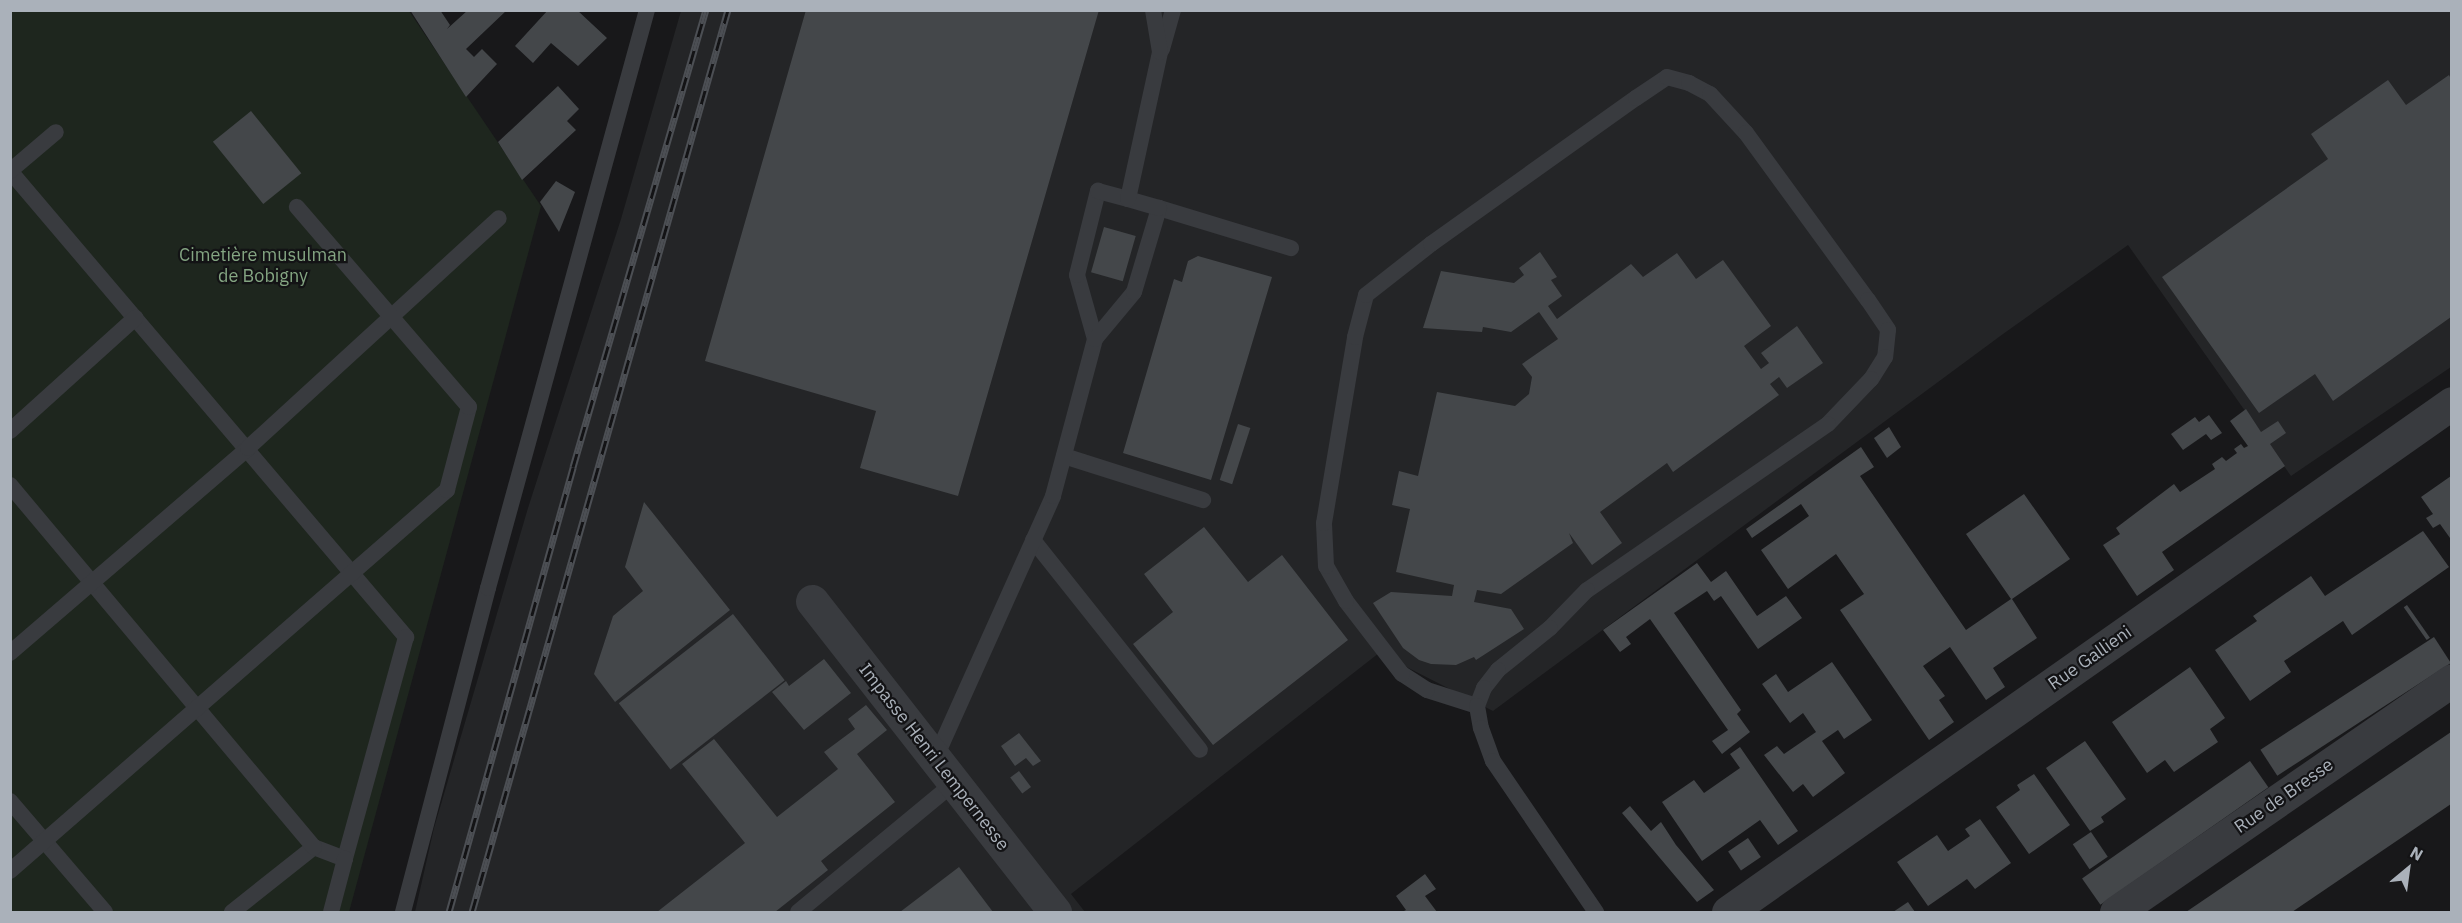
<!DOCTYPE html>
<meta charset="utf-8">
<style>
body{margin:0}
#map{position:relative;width:2462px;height:923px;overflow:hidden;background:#18181a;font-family:"IBM Plex Sans",sans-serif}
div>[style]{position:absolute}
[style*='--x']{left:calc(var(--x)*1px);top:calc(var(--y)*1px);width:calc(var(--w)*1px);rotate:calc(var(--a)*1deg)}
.built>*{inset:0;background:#242527}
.green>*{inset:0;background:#1e261e}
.building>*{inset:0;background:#44474a;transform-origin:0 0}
.service>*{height:16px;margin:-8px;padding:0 8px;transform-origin:8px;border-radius:8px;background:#393b3f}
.minor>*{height:33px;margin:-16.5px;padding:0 16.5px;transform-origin:16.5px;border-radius:16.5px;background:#393b3f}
.rail>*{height:7px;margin-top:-3.5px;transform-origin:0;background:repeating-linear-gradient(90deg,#131315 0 14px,#4c4f54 0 28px);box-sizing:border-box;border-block:2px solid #4c4f54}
span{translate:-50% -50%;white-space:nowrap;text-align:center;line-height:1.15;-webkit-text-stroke:4.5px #131315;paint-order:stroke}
.park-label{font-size:18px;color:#84a582}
.street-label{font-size:18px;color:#aab1ba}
.frame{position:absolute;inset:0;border:12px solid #aab1ba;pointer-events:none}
.north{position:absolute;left:2378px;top:839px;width:60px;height:60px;-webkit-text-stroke:4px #131315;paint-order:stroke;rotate:29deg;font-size:16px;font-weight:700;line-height:24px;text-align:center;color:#aab1ba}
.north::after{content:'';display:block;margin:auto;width:21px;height:27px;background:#aab1ba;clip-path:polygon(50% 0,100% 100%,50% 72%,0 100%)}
</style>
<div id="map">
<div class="built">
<i style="clip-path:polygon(681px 11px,2451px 11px,2451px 367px,2291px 476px,2128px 245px,2003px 334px,1493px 711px,1379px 653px,1071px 894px,1085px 912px,415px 912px,434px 828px,528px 508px,621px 219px)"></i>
</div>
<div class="green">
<i style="clip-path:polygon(10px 11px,409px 11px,541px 206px,349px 912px,11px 912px)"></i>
</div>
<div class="building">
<i style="clip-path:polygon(410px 10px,440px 10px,450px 25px,447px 29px,468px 10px,507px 10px,466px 49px,474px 57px,482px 49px,497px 64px,466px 97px)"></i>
<i style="clip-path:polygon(548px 10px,577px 10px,607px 38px,578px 66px,551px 43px,533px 63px,515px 46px)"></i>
<i style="clip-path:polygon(806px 10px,1099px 10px,958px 496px,860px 468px,876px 411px,705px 361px)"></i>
<i style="clip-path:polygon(2449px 75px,2451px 79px,2451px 317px,2333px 401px,2315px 374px,2259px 413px,2162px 277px,2328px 159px,2311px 134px,2388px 80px,2406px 105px)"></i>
<i style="clip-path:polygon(558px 86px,579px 109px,567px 121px,576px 130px,522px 180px,498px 142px)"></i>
<i style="left:251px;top:111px;width:80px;height:49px;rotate:51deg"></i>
<i style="clip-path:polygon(556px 181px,575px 192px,559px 232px,540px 202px)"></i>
<i style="left:1104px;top:227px;width:33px;height:47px;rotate:16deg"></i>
<i style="clip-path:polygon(1540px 252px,1557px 277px,1551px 280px,1562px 296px,1548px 306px,1557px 319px,1631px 264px,1643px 277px,1677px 253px,1696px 279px,1723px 260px,1771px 326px,1744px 346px,1761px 369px,1769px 363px,1761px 353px,1797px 326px,1823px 363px,1787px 388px,1779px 377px,1770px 384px,1779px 395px,1673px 472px,1667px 463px,1600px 512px,1622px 543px,1592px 565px,1569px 533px,1573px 543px,1501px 594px,1477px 590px,1474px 602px,1511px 609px,1524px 629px,1476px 660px,1474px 657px,1456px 665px,1431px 664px,1419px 660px,1403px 648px,1373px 603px,1391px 592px,1452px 596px,1454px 585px,1396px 572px,1410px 509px,1392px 505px,1399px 471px,1418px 476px,1437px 392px,1515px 406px,1529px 394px,1532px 377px,1522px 364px,1558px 339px,1539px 312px,1511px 332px,1483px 327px,1482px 332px,1423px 328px,1441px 271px,1514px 283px,1524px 275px,1519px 268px)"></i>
<i style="clip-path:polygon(1198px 256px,1272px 277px,1211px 480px,1123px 453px,1174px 279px,1182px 282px,1188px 261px)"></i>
<i style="clip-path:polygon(2246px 409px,2261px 432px,2278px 421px,2286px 433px,2270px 444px,2285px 466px,2162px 552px,2174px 570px,2137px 596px,2103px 545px,2120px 534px,2116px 528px,2174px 484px,2180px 492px,2215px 469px,2212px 464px,2222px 457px,2226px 461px,2237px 453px,2234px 449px,2241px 444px,2244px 448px,2248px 446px,2230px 421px)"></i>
<i style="clip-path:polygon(2209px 415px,2222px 433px,2211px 440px,2206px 434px,2183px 450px,2171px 434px,2195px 417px,2199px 422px)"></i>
<i style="left:1238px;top:424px;width:13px;height:59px;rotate:18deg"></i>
<i style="clip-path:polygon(1889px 427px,1901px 447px,1887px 458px,1874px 438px)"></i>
<i style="clip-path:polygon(1861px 447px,1874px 467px,1860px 476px,1966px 630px,2011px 599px,1966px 534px,2024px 494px,2070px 559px,2012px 599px,2037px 638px,1993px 668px,2005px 687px,1986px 700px,1950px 647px,1923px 666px,1945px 696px,1939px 700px,1954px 722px,1929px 740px,1840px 610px,1864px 594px,1836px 554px,1788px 589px,1761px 550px,1809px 516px,1801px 504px,1752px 538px,1746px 529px)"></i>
<i style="clip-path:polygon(2451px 476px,2451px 537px,2450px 538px,2440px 524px,2433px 528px,2426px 518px,2433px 514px,2421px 497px)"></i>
<i style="clip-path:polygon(644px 502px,730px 610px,615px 702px,594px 674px,613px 616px,643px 591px,625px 567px)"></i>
<i style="clip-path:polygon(1204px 527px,1248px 582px,1282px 555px,1348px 640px,1213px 745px,1133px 644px,1173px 612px,1144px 574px)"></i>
<i style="clip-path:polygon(2423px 531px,2449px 567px,2352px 635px,2343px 621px,2284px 661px,2291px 672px,2250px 701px,2215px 650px,2257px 621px,2253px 616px,2311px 576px,2325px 596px)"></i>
<i style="clip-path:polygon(1697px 563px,1711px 582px,1726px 571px,1757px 616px,1786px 596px,1802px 618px,1758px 649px,1721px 596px,1714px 601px,1707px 591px,1674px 613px,1741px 710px,1737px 714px,1750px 732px,1722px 754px,1712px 741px,1728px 730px,1650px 619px,1626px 637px,1631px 644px,1620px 652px,1603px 630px)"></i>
<i style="left:2407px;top:605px;width:40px;height:4px;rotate:55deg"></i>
<i style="left:733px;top:614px;width:84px;height:145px;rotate:52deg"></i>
<i style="left:2434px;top:637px;width:31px;height:207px;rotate:57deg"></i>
<i style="clip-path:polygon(824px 659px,851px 693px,804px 730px,772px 692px,786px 681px,789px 686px)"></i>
<i style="clip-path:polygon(1832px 662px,1872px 720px,1844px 739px,1838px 730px,1822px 741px,1845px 773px,1813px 797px,1803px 784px,1793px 792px,1764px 755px,1777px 746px,1784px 754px,1816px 732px,1803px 713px,1790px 723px,1762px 684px,1776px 674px,1788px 692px)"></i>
<i style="clip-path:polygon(2190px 667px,2225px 718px,2210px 729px,2218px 742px,2174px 772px,2165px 760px,2147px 773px,2112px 722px)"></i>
<i style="clip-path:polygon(866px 705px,887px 730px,857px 754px,895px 802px,821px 861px,828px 870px,775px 912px,657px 912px,745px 843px,682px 764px,714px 739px,777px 817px,838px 769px,824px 752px,855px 729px,848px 719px)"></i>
<i style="clip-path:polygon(2451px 732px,2451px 804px,2292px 912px,2186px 912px)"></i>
<i style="clip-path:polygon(1019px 733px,1041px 761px,1033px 766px,1026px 758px,1015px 766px,1001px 746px)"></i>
<i style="clip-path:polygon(2085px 741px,2126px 799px,2101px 817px,2104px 822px,2090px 831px,2046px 768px)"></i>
<i style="clip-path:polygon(1740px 747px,1798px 831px,1778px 845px,1760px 820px,1702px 861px,1662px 802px,1694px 780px,1704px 793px,1740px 768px,1730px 754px)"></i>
<i style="left:2250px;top:761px;width:32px;height:205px;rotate:55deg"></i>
<i style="left:1019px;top:771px;width:20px;height:11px;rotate:53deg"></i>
<i style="clip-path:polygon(2034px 774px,2070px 825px,2029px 854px,1996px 807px,2020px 790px,2017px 785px)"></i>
<i style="clip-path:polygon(1630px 806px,1651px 831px,1661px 822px,1676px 845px,1714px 890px,1697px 902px,1622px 813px)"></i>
<i style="clip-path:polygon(1980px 819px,2011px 863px,1975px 889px,1967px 879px,1928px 906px,1897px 862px,1937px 835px,1948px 851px,1970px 836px,1965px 829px)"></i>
<i style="left:2091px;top:832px;width:30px;height:22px;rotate:56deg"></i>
<i style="left:1748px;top:838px;width:23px;height:24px;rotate:56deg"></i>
<i style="clip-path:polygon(959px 867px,993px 912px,900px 912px)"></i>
<i style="clip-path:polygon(1425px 874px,1436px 889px,1425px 896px,1437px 912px,1402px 912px,1406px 910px,1396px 896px)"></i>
<i style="clip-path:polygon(1908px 902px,1915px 912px,1893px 912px)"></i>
</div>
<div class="service">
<i style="--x:1162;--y:49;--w:41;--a:-74.2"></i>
<i style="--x:10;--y:171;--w:612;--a:49.64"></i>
<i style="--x:406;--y:637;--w:230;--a:105.4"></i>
<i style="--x:345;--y:859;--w:33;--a:-159"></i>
<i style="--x:314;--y:847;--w:105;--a:141.6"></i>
<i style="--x:10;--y:171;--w:60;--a:-40.3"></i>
<i style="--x:1159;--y:208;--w:138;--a:16.9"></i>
<i style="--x:1095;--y:339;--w:66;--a:-105.7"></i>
<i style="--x:1077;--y:275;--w:87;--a:-76"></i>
<i style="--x:1098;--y:191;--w:31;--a:15"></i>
<i style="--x:10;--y:431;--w:169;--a:-42.1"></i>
<i style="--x:1064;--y:456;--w:146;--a:17.6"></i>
<i style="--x:10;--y:485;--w:473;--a:50"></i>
<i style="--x:1033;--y:540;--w:268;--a:51.5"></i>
<i style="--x:10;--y:653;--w:314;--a:-40.7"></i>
<i style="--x:248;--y:448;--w:340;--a:-42.5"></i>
<i style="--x:1477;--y:706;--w:52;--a:-162.3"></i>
<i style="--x:1427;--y:690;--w:30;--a:-147"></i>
<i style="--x:1402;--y:674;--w:92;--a:-127.5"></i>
<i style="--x:1346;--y:601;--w:40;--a:-119.7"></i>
<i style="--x:1326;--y:566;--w:43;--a:-92.7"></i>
<i style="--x:1324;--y:523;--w:189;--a:-80.5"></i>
<i style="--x:1355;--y:337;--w:43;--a:-75.3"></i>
<i style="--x:1366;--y:295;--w:83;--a:-38.1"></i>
<i style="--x:1431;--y:244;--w:252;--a:-35.5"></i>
<i style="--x:1636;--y:98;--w:37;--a:-34"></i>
<i style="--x:1667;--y:77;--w:23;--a:15"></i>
<i style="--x:1689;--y:83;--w:24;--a:28"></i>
<i style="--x:1710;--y:94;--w:53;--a:47.3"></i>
<i style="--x:1746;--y:133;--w:207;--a:53.9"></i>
<i style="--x:1868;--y:300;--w:36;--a:56"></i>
<i style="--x:1888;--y:330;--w:27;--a:96"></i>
<i style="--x:1885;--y:357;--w:26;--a:122"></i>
<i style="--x:1871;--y:379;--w:62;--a:133.7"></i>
<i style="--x:1828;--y:424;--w:293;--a:145.4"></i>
<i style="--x:1587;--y:590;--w:53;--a:134.2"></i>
<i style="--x:1550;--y:628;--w:67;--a:141.1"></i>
<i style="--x:1498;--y:670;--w:23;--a:128"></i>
<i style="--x:1484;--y:688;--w:19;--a:111"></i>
<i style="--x:1477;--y:706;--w:22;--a:80"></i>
<i style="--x:1481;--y:728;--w:35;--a:70"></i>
<i style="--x:1493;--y:761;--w:183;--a:55.7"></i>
<i style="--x:935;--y:759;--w:288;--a:-65.8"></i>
<i style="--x:1053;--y:496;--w:163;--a:-75"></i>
<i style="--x:1095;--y:339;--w:61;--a:-50.3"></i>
<i style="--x:1134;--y:292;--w:88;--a:-73.4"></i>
<i style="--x:1159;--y:208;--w:32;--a:-164"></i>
<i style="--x:1128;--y:199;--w:150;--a:-77.7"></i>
<i style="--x:1160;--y:52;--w:43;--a:-99.5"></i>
<i style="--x:10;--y:801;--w:146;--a:49.4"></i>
<i style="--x:10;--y:871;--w:580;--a:-41.08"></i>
<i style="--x:447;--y:490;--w:86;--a:-75.2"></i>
<i style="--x:469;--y:407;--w:264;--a:-130.7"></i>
<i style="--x:331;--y:912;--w:55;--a:-75.2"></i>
<i style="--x:403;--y:912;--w:335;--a:-75.3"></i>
<i style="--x:488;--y:588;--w:599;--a:-74.62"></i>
<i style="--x:798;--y:912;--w:202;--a:-39.6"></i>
</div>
<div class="minor">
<i style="--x:812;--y:601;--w:395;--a:52"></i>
<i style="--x:1728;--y:912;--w:885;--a:-35.11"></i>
<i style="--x:2116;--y:912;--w:408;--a:-34.6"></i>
</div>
<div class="rail">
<i style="--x:449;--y:912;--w:462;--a:-74.4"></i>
<i style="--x:573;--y:467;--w:476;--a:-73.8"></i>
<i style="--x:472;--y:912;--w:938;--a:-74.16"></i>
</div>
<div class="park-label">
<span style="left:263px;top:266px">Cimetière musulman<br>de Bobigny</span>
</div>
<div class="street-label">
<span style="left:2090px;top:658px;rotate:-35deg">Rue Gallieni</span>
<span style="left:934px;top:757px;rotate:52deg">Impasse Henri Lempernesse</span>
<span style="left:2284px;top:796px;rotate:-35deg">Rue de Bresse</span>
</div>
<div class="frame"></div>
<div class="north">N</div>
</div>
